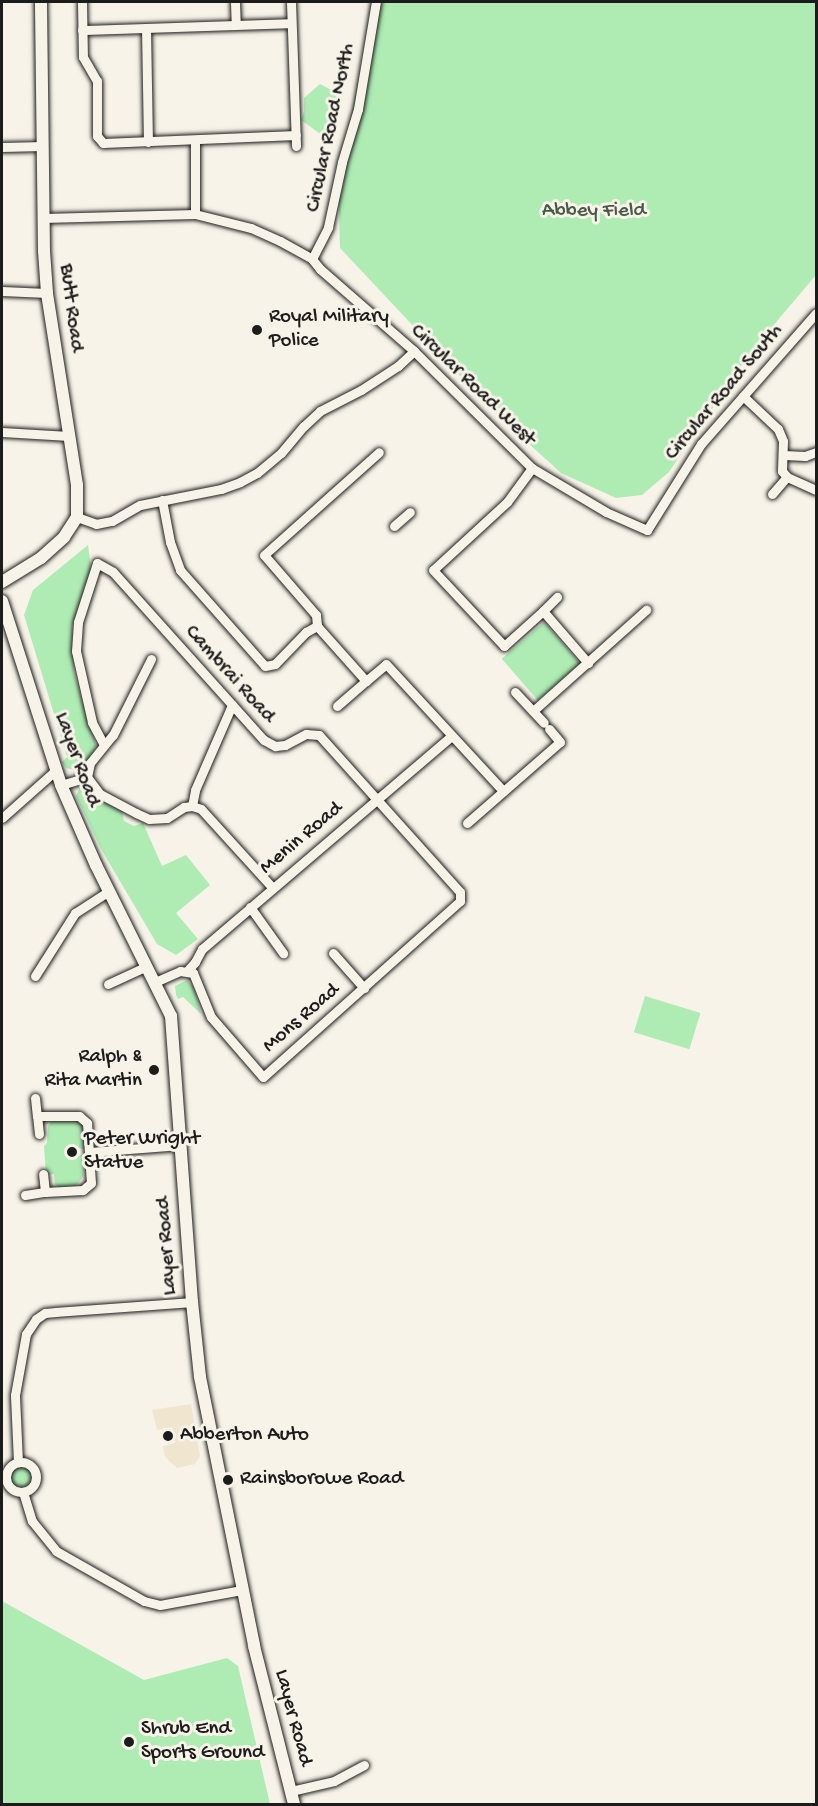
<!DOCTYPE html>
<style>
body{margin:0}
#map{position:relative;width:818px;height:1806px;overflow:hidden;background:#f7f3e8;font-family:"Gochi Hand",sans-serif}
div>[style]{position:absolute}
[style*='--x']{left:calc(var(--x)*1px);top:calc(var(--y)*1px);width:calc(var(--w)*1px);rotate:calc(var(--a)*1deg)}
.built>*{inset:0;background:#f0e5cf}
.green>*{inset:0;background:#aeecb3;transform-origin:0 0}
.round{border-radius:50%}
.roads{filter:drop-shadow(0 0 2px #1c1c1c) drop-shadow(0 0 2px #1c1c1c)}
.minor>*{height:9px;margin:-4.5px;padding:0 4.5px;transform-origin:4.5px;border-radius:4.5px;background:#f7f3e8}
.minor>.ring{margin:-4.5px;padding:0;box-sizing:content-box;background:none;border:9px solid #f7f3e8;border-radius:50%}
.major>*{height:12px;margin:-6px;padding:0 6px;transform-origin:6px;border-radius:6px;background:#f7f3e8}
.dots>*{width:16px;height:16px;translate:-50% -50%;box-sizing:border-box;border:3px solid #f7f3e8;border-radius:50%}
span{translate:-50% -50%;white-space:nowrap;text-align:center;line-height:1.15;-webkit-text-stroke:6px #f7f3e8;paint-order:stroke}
.street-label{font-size:21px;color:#1c1c1c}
.park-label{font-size:21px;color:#485a49}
.poi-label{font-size:21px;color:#1c1c1c}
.left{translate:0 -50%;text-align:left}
.right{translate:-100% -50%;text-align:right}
.frame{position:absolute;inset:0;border:3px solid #1c1c1c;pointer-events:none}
</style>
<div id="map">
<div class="built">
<i style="clip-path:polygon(191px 1404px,200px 1456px,195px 1464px,177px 1468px,165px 1457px,163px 1446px,175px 1443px,172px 1427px,157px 1430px,152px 1410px)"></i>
</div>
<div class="green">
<i style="clip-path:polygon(375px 2px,816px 2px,816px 275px,750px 353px,669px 472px,642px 495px,616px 498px,561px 473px,495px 413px,340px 248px,338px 177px)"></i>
<i style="clip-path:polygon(320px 84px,337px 93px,337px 126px,326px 133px,319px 133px,301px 120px,304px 112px,304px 98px)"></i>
<i style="clip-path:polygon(88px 545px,91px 570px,72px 627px,74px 673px,96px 746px,87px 766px,80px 771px,66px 768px,62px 762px,67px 757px,24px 615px,33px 590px)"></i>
<i style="left:544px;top:622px;width:55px;height:56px;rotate:49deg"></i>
<i style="clip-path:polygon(86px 784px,94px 795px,122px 811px,124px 821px,134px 826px,143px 823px,162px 866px,186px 855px,210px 885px,176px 913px,198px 939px,176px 955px,157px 944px,101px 849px,76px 796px,80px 787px)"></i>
<i style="clip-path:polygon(187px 980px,194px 987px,201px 1014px,183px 997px,178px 999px,176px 995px,175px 986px)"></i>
<i style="left:645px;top:996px;width:58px;height:38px;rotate:17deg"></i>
<i style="clip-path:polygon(76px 1119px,82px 1123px,85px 1130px,82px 1133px,86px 1150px,73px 1146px,67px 1154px,73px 1158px,86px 1153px,83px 1177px,76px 1186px,58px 1187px,55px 1184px,54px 1174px,46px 1175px,44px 1146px,47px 1143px,48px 1126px,52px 1121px)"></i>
<i class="round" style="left:11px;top:1467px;width:20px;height:20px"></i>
<i style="clip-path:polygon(2px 1601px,144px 1680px,227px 1658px,238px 1666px,270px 1804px,2px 1804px)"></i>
</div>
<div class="roads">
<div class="minor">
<i style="--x:82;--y:2;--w:55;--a:89"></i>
<i style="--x:83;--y:57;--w:28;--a:60"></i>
<i style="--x:97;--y:81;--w:55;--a:90"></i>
<i style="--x:97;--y:136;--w:9;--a:49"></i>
<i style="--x:103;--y:143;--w:193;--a:-2.4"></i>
<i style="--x:235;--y:2;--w:23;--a:88"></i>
<i style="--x:291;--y:2;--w:144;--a:88"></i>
<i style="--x:146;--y:28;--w:114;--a:89"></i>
<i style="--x:82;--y:30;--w:209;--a:-1.9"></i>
<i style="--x:195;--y:141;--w:73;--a:90"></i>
<i style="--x:2;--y:147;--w:41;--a:-1.4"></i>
<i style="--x:43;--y:218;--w:152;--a:-1.5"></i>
<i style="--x:195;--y:214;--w:58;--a:14"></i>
<i style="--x:251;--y:228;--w:32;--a:24"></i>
<i style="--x:280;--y:241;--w:37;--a:29"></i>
<i style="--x:312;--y:259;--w:13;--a:51"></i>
<i style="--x:320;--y:269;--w:125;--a:41.1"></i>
<i style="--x:414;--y:351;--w:166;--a:44.8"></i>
<i style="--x:532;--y:468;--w:86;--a:30.7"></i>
<i style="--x:606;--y:512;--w:45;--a:23.7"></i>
<i style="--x:647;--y:530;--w:102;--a:-57.9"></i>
<i style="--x:701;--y:444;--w:174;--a:-48.7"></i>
<i style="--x:312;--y:259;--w:36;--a:-63"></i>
<i style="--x:328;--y:227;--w:66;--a:-77.8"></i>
<i style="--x:342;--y:162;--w:55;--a:-73.2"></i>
<i style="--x:358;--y:109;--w:109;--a:-80.5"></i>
<i style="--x:2;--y:291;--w:45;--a:2.5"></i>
<i style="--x:743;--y:396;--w:48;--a:43.3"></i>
<i style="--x:778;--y:429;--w:13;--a:67"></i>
<i style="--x:783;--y:441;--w:30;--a:92"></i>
<i style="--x:782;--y:471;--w:8;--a:50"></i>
<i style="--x:787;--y:477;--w:32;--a:24"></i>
<i style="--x:2;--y:432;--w:67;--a:3.4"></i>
<i style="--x:784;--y:455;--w:21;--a:3"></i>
<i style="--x:805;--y:456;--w:12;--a:-20"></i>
<i style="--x:532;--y:468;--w:42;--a:126.3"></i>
<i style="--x:507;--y:502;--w:100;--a:137.4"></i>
<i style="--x:433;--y:570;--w:104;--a:46.9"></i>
<i style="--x:504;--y:646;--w:52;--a:-41.9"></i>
<i style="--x:543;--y:611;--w:69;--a:49.1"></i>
<i style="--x:772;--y:494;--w:23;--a:-49"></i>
<i style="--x:162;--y:500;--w:43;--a:79.2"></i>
<i style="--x:170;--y:542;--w:30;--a:70"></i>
<i style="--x:180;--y:570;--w:128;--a:48.5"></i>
<i style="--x:265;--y:666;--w:10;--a:-11"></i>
<i style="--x:275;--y:664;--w:45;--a:-45.9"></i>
<i style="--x:306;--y:632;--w:13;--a:-29"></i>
<i style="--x:317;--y:626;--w:74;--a:48.3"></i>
<i style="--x:366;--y:681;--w:26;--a:-40"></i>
<i style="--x:386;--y:664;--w:173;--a:47.3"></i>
<i style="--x:77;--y:517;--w:20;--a:20"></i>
<i style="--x:96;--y:524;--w:16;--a:-11"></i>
<i style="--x:112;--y:521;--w:32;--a:-30"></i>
<i style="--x:140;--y:505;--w:83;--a:-11.2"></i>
<i style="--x:221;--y:489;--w:20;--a:-20"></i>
<i style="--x:240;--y:482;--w:19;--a:-28"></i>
<i style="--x:257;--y:473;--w:31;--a:-40"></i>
<i style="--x:281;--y:453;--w:35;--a:-50"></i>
<i style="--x:304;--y:426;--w:22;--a:-43"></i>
<i style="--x:320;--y:411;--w:46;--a:-27.1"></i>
<i style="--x:361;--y:390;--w:44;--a:-33"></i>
<i style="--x:398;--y:366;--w:22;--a:-43"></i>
<i style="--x:394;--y:526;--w:21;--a:-41"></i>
<i style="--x:543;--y:611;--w:20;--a:-45"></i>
<i style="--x:317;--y:626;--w:11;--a:-95"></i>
<i style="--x:316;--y:615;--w:79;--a:-130.9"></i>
<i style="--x:264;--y:555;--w:154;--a:-41.8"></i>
<i style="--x:515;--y:692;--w:42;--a:46.9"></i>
<i style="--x:337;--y:706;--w:38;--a:-41"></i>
<i style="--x:533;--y:711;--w:152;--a:-41.8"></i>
<i style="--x:104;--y:745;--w:26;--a:-118"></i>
<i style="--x:92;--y:722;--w:73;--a:-102.7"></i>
<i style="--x:76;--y:651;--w:29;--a:-86"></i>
<i style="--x:78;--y:622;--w:62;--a:-72.1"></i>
<i style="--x:97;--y:563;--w:18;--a:29"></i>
<i style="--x:113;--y:572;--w:226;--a:48.1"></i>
<i style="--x:264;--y:740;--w:13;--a:29"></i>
<i style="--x:275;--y:746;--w:10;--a:-6"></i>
<i style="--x:285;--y:745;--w:24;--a:-28"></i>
<i style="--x:306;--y:734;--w:13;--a:4"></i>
<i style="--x:319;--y:735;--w:211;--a:48.1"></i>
<i style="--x:460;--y:892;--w:9;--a:90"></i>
<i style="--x:460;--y:901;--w:264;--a:138.2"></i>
<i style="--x:263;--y:1077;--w:79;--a:-130.9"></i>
<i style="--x:211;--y:1017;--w:48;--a:-112.2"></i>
<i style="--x:193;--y:973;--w:13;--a:-171"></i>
<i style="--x:180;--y:971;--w:27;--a:156"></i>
<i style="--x:87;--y:777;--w:14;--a:-78"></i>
<i style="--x:90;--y:763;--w:36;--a:-51"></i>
<i style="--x:113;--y:735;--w:85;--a:-63.4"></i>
<i style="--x:61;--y:785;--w:27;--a:-17"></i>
<i style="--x:87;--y:777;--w:21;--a:53"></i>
<i style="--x:100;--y:794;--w:41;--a:27.8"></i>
<i style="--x:136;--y:813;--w:14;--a:25"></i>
<i style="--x:149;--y:819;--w:18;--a:-3"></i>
<i style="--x:167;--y:818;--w:20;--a:-33"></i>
<i style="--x:184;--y:807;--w:8;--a:-7"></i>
<i style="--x:192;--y:806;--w:16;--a:-79"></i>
<i style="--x:195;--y:790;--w:93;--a:-66.5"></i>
<i style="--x:192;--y:806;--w:9;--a:18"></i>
<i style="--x:201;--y:809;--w:105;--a:47.7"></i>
<i style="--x:2;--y:818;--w:72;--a:-41.6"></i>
<i style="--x:467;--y:823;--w:123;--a:-41.1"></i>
<i style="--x:560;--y:742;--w:17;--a:-130"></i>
<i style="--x:250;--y:907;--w:57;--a:54.3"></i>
<i style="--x:333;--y:953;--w:47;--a:48.5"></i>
<i style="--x:187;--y:971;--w:12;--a:-48"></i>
<i style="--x:195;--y:962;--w:15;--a:-62"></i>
<i style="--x:202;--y:949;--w:328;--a:-40.5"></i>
<i style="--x:35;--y:976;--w:75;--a:-57.6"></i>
<i style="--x:75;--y:913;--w:40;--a:-32.9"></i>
<i style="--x:108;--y:984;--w:43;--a:-24.8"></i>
<i style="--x:35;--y:1098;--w:18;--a:84"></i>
<i style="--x:39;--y:1134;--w:18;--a:-96"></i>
<i style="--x:37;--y:1116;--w:42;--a:0"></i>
<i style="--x:79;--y:1116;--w:11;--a:41"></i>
<i style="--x:87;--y:1123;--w:60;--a:86.2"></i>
<i style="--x:91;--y:1183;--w:11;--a:139"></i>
<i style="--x:83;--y:1190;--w:38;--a:177"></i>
<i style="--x:90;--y:1152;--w:91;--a:-4.4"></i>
<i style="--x:25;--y:1195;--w:20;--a:-9"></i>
<i style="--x:45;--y:1192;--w:18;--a:-96"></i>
<i class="ring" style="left:6px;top:1462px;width:21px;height:21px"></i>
<i style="--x:18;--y:1462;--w:67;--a:-92.6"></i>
<i style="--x:15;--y:1395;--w:62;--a:-79.8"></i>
<i style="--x:26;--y:1334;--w:18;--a:-56"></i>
<i style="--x:36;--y:1319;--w:11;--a:-34"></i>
<i style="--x:45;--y:1313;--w:11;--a:-5"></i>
<i style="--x:56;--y:1312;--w:136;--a:-4.2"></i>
<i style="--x:23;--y:1492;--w:30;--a:73"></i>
<i style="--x:32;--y:1521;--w:38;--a:51"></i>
<i style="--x:56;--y:1551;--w:101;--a:29.6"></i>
<i style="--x:144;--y:1601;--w:16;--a:14"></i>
<i style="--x:160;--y:1605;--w:83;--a:-10.4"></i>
<i style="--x:291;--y:1791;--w:44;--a:-13.1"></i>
<i style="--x:334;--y:1781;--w:34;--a:-28"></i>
</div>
<div class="major">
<i style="--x:2;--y:582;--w:46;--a:-31.6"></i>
<i style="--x:41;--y:558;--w:31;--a:-42"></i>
<i style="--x:64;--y:537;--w:24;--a:-57"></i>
<i style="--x:77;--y:517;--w:32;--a:-90"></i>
<i style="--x:77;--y:485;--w:194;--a:-98.9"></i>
<i style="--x:47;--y:293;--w:42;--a:-94.1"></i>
<i style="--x:44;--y:251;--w:249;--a:-90.7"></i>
<i style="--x:2;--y:601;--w:193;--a:72.2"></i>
<i style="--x:61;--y:785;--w:87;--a:66.4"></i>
<i style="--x:96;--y:865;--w:169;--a:63.6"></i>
<i style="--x:171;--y:1016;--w:287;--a:85.8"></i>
<i style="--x:192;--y:1302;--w:75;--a:83.9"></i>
<i style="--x:200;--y:1377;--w:274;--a:78.6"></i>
<i style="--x:254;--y:1646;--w:163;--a:75.8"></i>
</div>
</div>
<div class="dots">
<i style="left:257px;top:330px;background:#1c1c1c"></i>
<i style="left:154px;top:1070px;background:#1c1c1c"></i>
<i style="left:72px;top:1152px;background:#1c1c1c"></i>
<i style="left:168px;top:1436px;background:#1c1c1c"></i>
<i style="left:228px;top:1480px;background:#1c1c1c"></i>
<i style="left:129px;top:1742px;background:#1c1c1c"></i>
</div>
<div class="street-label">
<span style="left:332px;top:128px;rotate:-78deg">Circular Road North</span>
<span style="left:70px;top:308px;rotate:83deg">Butt Road</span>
<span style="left:472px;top:386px;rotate:44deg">Circular Road West</span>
<span style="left:725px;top:393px;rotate:-50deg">Circular Road South</span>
<span style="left:229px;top:675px;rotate:48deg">Cambrai Road</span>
<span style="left:76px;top:760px;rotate:70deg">Layer Road</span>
<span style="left:302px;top:839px;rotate:-40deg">Menin Road</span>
<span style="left:302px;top:1019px;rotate:-41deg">Mons Road</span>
<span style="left:168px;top:1246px;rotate:-94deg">Layer Road</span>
<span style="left:292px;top:1718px;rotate:75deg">Layer Road</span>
</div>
<div class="park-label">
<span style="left:594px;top:212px">Abbey Field</span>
</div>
<div class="poi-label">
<span class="left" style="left:269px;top:330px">Royal Military<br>Police</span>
<span class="right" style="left:142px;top:1070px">Ralph &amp;<br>Rita Martin</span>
<span class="left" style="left:84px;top:1152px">Peter Wright<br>Statue</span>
<span class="left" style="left:180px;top:1436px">Abberton Auto</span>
<span class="left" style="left:240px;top:1480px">Rainsborowe Road</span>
<span class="left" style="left:141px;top:1742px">Shrub End<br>Sports Ground</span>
</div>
<div class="frame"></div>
</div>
